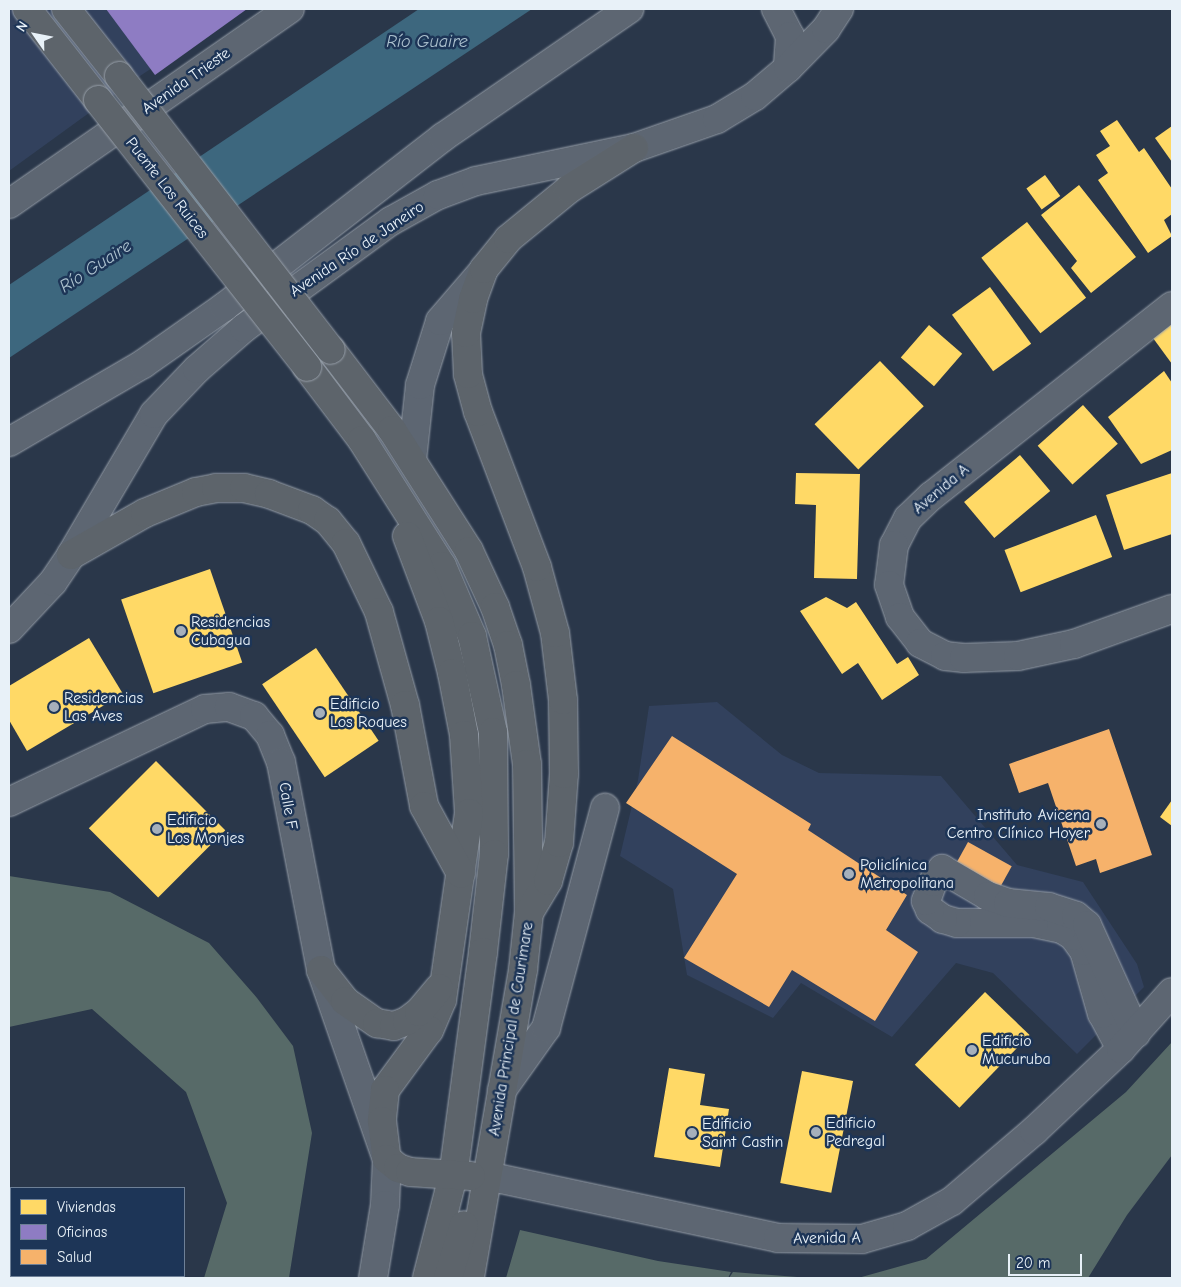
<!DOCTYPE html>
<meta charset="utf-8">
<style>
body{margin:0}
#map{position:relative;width:1181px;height:1287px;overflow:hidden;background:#2a374a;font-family:"Comic Neue",sans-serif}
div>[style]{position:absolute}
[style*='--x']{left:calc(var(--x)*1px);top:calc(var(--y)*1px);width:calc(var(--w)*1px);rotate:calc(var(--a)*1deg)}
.built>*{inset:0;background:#32415d}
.green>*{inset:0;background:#576a68}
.water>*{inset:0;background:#3d677e}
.homes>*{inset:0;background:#ffd966;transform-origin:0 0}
.offices>*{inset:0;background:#8e7cc3}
.health>*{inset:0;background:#f6b26b;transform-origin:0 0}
.roads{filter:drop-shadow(0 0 1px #959da7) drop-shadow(0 0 1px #959da7)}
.minor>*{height:28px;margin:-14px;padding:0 14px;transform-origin:14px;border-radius:14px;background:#5d6672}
.major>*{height:28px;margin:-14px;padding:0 14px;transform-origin:14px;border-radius:14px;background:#5d646b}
.bridges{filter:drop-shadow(0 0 1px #959da7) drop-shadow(0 0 1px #959da7)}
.major-bridge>*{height:28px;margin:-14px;padding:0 14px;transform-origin:14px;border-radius:14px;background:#5d646b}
.dots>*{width:14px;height:14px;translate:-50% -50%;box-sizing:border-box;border:2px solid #1d3557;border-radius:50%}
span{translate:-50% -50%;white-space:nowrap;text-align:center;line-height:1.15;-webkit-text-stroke:5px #1d3557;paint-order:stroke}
.street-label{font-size:16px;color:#e8f1f8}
.poi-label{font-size:16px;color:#e8f1f8}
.left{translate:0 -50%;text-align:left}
.right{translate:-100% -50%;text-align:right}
.water-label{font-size:18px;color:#adc2cf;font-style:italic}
.frame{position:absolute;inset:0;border:10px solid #e8f1f8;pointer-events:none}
.legend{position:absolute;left:10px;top:1187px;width:175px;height:90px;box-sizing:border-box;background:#1d3557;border:1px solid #6e8097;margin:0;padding:6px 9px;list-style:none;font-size:15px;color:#e8f1f8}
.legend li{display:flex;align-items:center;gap:10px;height:25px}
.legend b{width:25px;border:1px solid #6e8097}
.north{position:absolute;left:10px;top:10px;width:50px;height:50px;-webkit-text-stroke:4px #1d3557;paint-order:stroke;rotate:303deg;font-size:14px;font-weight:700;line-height:20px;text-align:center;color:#e8f1f8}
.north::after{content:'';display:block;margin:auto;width:18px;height:22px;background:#e8f1f8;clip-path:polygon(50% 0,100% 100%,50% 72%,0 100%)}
.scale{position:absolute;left:1008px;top:1254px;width:74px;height:22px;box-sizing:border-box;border:2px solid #e8f1f8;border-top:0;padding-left:6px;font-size:15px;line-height:18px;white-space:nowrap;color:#e8f1f8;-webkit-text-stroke:4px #1d3557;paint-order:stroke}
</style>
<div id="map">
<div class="built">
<i style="clip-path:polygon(9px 9px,241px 9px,140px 76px,9px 171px)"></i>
<i style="clip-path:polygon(717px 702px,782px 755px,819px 773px,941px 776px,1017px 865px,1083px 882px,1137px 964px,1144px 987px,1077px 1054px,993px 973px,956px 963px,892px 1037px,801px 983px,773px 1018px,687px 975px,673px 889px,620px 856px,638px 780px,649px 706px)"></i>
</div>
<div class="green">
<i style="clip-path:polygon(9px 876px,110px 892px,209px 943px,257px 998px,293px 1046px,312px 1133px,289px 1278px,204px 1278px,227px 1203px,186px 1092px,92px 1009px,9px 1027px)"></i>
<i style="clip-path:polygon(1172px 1042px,1172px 1155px,1127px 1215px,1088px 1278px,858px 1278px,926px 1259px,1126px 1092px)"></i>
<i style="clip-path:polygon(520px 1230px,658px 1261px,731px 1272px,728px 1278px,506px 1278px)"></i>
<i style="clip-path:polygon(733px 1272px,810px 1278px,729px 1278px)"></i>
</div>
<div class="water">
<i style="clip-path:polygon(419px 9px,532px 9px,9px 358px,9px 285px)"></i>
</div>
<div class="homes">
<i style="clip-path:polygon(1117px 120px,1139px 152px,1144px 148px,1172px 189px,1172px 214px,1164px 220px,1172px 236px,1148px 253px,1098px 180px,1108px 173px,1096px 155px,1110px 146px,1100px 131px)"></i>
<i style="clip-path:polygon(1172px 126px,1172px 162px,1155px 138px)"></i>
<i style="left:1045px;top:175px;width:26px;height:23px;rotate:54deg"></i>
<i style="clip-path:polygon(1079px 185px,1136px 257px,1091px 293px,1071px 268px,1077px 261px,1041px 215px)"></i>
<i style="left:1027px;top:222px;width:96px;height:58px;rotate:52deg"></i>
<i style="left:990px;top:287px;width:70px;height:47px;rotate:54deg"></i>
<i style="clip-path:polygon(1172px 324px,1172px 364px,1153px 338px)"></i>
<i style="left:929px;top:325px;width:44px;height:43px;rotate:41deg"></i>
<i style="left:880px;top:361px;width:63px;height:91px;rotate:46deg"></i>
<i style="clip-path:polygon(1164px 371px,1172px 383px,1172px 450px,1141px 464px,1108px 417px)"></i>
<i style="left:1083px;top:405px;width:52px;height:61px;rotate:48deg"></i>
<i style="left:1020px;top:455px;width:47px;height:73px;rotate:50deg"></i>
<i style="clip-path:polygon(796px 473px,860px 474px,857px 579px,814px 578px,816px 505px,795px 504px)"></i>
<i style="clip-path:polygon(1172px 473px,1172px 534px,1124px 550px,1106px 495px)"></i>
<i style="left:1096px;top:515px;width:45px;height:98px;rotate:69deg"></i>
<i style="left:210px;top:569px;width:99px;height:94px;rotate:71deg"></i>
<i style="clip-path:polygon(826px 597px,847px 608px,856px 602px,897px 664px,908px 657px,919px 675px,882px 700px,858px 663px,842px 674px,800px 611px)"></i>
<i style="clip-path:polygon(89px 638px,123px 694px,27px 751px,9px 720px,9px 686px)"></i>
<i style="left:316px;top:648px;width:112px;height:65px;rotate:56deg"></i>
<i style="left:156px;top:761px;width:98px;height:95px;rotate:45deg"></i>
<i style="clip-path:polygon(1172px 800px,1172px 826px,1160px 817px)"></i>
<i style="left:985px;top:992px;width:62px;height:101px;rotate:44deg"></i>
<i style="clip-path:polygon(669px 1068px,705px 1074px,700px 1105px,729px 1109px,720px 1167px,654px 1157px)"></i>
<i style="left:802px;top:1071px;width:52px;height:114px;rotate:11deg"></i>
</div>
<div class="offices">
<i style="clip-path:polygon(106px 9px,247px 9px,155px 75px)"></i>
</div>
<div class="health">
<i style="clip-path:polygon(1109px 729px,1152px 855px,1100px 873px,1096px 859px,1076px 866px,1048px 783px,1019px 793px,1009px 764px)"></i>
<i style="clip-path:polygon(672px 736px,811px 824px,808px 830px,907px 895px,886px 930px,918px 952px,875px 1021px,792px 970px,769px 1007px,684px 958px,737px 874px,626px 803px)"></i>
<i style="left:968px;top:842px;width:50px;height:28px;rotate:29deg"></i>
</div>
<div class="roads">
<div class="minor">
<i style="--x:776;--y:9;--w:30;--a:63"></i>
<i style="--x:790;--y:36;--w:32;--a:94"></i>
<i style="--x:9;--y:204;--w:342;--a:-34.8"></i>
<i style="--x:1172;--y:306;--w:307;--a:141.7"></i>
<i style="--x:931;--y:496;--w:32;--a:136"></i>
<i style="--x:908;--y:518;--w:30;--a:117"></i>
<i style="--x:894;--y:545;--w:40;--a:97.1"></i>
<i style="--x:889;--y:585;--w:34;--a:71"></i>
<i style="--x:900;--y:617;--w:33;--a:52"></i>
<i style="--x:920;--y:643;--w:28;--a:27"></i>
<i style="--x:945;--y:656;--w:19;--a:6"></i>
<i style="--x:964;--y:658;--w:54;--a:-2.1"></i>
<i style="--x:1018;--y:656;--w:57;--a:-12.1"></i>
<i style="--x:1074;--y:644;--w:104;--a:-19.7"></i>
<i style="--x:9;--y:442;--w:155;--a:-30.2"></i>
<i style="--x:143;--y:364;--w:99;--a:-35.1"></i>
<i style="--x:224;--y:307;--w:277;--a:-37.8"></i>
<i style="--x:443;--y:137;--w:226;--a:-34.5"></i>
<i style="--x:412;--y:460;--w:75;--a:-83.9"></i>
<i style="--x:420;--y:385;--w:67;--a:-72.6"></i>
<i style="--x:440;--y:321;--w:66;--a:-49.3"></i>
<i style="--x:9;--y:629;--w:64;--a:-46.9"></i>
<i style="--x:53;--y:582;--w:32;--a:-56"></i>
<i style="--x:71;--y:555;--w:164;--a:-59.5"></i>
<i style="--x:154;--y:414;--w:62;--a:-46.3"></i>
<i style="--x:197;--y:369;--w:62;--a:-41.1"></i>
<i style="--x:244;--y:328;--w:182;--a:-36.1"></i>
<i style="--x:391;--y:221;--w:54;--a:-29"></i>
<i style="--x:438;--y:195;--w:40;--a:-20.2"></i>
<i style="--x:476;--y:181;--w:161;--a:-11.8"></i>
<i style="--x:634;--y:148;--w:88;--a:-19.3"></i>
<i style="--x:717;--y:119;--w:44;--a:-31.2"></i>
<i style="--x:755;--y:96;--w:43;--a:-40.3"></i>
<i style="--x:788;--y:68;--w:54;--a:-45.7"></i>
<i style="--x:826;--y:29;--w:24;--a:-57"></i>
<i style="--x:9;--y:802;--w:217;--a:-25.4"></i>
<i style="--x:205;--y:709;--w:24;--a:-5"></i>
<i style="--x:229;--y:707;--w:27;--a:20"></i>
<i style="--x:254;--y:716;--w:25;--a:50"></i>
<i style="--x:270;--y:735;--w:29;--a:68"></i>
<i style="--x:281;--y:762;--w:212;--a:79.1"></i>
<i style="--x:321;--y:970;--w:200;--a:70.8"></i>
<i style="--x:387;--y:1159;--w:46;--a:92.5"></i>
<i style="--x:385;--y:1205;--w:74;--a:99.3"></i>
<i style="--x:1121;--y:1049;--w:40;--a:-118"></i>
<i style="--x:1102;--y:1014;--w:66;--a:-105.9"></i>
<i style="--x:1084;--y:951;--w:19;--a:-126"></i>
<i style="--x:1073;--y:936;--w:13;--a:-148"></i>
<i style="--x:1062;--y:929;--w:29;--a:-168"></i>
<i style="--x:1034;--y:923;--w:77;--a:180"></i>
<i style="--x:957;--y:923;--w:15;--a:-164"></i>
<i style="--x:943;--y:919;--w:16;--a:-145"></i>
<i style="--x:930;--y:910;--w:10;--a:-114"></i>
<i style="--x:926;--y:901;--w:20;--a:-70"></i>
<i style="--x:933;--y:882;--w:16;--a:-55"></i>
<i style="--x:942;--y:869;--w:53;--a:30.4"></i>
<i style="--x:988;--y:896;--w:21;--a:19"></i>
<i style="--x:1008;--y:903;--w:41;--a:5.6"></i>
<i style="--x:1049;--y:907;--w:28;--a:18"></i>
<i style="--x:1076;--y:916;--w:14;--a:39"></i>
<i style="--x:1087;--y:925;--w:119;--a:65.6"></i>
<i style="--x:502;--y:1090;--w:76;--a:-54.6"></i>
<i style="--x:546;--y:1028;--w:228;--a:-75"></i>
<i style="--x:487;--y:1176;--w:298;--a:12"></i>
<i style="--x:778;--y:1238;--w:84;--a:0.7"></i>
<i style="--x:862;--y:1239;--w:47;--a:-16.1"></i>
<i style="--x:907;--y:1226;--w:51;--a:-29.1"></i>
<i style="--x:952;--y:1201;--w:108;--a:-40.5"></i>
<i style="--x:1034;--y:1131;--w:120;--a:-43.3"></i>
<i style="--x:1121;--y:1049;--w:76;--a:-48.2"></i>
<i style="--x:9;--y:1225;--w:3;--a:45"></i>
<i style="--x:54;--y:1276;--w:2;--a:63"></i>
</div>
<div class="major">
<i style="--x:27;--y:9;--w:115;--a:52"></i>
<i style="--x:66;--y:9;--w:85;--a:51.7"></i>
<i style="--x:331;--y:350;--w:101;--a:52.7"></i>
<i style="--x:392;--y:430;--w:143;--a:57.5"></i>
<i style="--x:469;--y:551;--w:62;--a:65.1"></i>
<i style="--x:495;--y:607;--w:40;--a:71.1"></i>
<i style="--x:508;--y:645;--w:41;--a:78.7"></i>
<i style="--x:516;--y:685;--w:80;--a:82.1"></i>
<i style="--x:527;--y:764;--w:148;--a:89.2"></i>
<i style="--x:529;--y:912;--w:58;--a:95.9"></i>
<i style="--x:523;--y:970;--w:313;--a:99.8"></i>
<i style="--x:307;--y:367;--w:91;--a:53"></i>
<i style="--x:362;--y:440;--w:149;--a:57.6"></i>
<i style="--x:442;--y:566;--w:76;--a:66.8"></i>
<i style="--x:472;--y:636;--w:98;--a:77.7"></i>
<i style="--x:493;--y:732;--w:122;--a:89.5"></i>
<i style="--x:494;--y:854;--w:99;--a:96.4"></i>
<i style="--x:483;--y:952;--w:226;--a:97.6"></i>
<i style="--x:453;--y:1176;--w:105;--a:104.3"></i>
<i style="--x:407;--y:536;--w:91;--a:69.4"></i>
<i style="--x:439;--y:621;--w:54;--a:76"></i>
<i style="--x:452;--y:673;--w:63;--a:79"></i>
<i style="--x:464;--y:735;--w:78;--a:86.3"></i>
<i style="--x:469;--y:813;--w:189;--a:98.2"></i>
<i style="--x:442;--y:1000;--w:33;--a:113"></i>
<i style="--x:429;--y:1030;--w:74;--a:126.3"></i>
<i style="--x:385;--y:1090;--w:31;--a:96"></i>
<i style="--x:382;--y:1121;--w:38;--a:83"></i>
<i style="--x:387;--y:1159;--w:14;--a:39"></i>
<i style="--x:398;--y:1168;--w:13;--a:18"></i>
<i style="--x:410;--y:1172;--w:61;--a:3.8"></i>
<i style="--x:71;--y:555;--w:85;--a:-29.6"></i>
<i style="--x:145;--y:513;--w:55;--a:-22.4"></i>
<i style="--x:196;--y:492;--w:20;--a:-11"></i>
<i style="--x:216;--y:488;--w:28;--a:0"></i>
<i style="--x:244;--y:488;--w:26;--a:13"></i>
<i style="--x:269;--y:494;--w:46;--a:20.4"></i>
<i style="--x:312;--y:510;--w:19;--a:35"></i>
<i style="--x:328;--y:521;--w:28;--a:51"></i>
<i style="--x:346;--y:543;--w:76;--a:64.4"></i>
<i style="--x:379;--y:612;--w:97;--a:74.4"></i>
<i style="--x:405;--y:705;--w:103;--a:79.3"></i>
<i style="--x:424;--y:806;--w:77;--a:61.4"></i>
<i style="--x:530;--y:911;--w:35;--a:-59"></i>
<i style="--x:548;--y:881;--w:40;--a:-74"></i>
<i style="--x:559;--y:843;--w:69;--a:-85.9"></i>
<i style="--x:564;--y:774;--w:74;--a:-90.8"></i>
<i style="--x:563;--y:700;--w:67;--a:-96.8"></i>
<i style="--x:555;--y:633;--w:68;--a:-105.3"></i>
<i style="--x:537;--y:567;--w:166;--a:-110.8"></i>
<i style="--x:478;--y:412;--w:39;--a:-105"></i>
<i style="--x:468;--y:374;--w:41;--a:-92.8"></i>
<i style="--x:466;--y:333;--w:35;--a:-78"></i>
<i style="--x:473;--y:299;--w:32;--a:-70"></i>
<i style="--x:484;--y:269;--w:38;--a:-51"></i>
<i style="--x:508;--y:239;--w:79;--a:-39.3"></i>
<i style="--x:569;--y:189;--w:77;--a:-32.2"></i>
<i style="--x:321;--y:970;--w:39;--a:52"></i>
<i style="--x:345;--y:1001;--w:39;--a:35"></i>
<i style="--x:377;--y:1023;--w:17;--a:10"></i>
<i style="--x:394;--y:1026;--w:14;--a:-21"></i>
<i style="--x:407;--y:1021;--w:15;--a:-37"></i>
<i style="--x:419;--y:1012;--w:31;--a:-50"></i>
<i style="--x:448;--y:1278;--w:55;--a:-73.2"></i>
</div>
</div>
<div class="bridges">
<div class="major-bridge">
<i style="--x:119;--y:76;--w:346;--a:52.3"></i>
<i style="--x:98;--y:100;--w:339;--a:51.9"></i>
</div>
</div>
<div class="dots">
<i style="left:181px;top:631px;background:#a6b0bb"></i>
<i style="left:54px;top:707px;background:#a6b0bb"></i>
<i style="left:320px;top:713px;background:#a6b0bb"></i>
<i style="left:1101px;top:824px;background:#a6b0bb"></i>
<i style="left:157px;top:829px;background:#a6b0bb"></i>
<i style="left:849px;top:874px;background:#a6b0bb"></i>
<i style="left:972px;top:1050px;background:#a6b0bb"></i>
<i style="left:816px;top:1132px;background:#a6b0bb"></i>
<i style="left:692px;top:1133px;background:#a6b0bb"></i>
</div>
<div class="street-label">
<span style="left:186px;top:81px;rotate:-35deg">Avenida Trieste</span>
<span style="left:167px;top:188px;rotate:52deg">Puente Los Ruices</span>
<span style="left:357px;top:249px;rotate:-34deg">Avenida Río de Janeiro</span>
<span style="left:941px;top:489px;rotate:-40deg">Avenida A</span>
<span style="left:288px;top:806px;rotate:80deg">Calle F</span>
<span style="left:511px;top:1029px;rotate:-81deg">Avenida Principal de Caurimare</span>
<span style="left:827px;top:1238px;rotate:-1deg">Avenida A</span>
</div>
<div class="poi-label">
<span class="left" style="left:191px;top:631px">Residencias<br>Cubagua</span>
<span class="left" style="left:64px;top:707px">Residencias<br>Las Aves</span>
<span class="left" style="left:330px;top:713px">Edificio<br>Los Roques</span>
<span class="right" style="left:1090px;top:824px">Instituto Avicena<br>Centro Clínico Hoyer</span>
<span class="left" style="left:167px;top:829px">Edificio<br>Los Monjes</span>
<span class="left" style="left:860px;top:874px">Policlínica<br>Metropolitana</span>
<span class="left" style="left:982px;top:1050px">Edificio<br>Mucuruba</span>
<span class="left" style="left:826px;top:1132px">Edificio<br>Pedregal</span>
<span class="left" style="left:702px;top:1133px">Edificio<br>Saint Castin</span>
</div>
<div class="water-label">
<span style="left:427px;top:42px">Río Guaire</span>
<span style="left:96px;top:267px;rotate:-33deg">Río Guaire</span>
</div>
<div class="frame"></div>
<ul class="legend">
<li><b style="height:14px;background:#ffd966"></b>Viviendas</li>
<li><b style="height:14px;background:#8e7cc3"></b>Oficinas</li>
<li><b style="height:14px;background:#f6b26b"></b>Salud</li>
</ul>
<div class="north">N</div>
<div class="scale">20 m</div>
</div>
